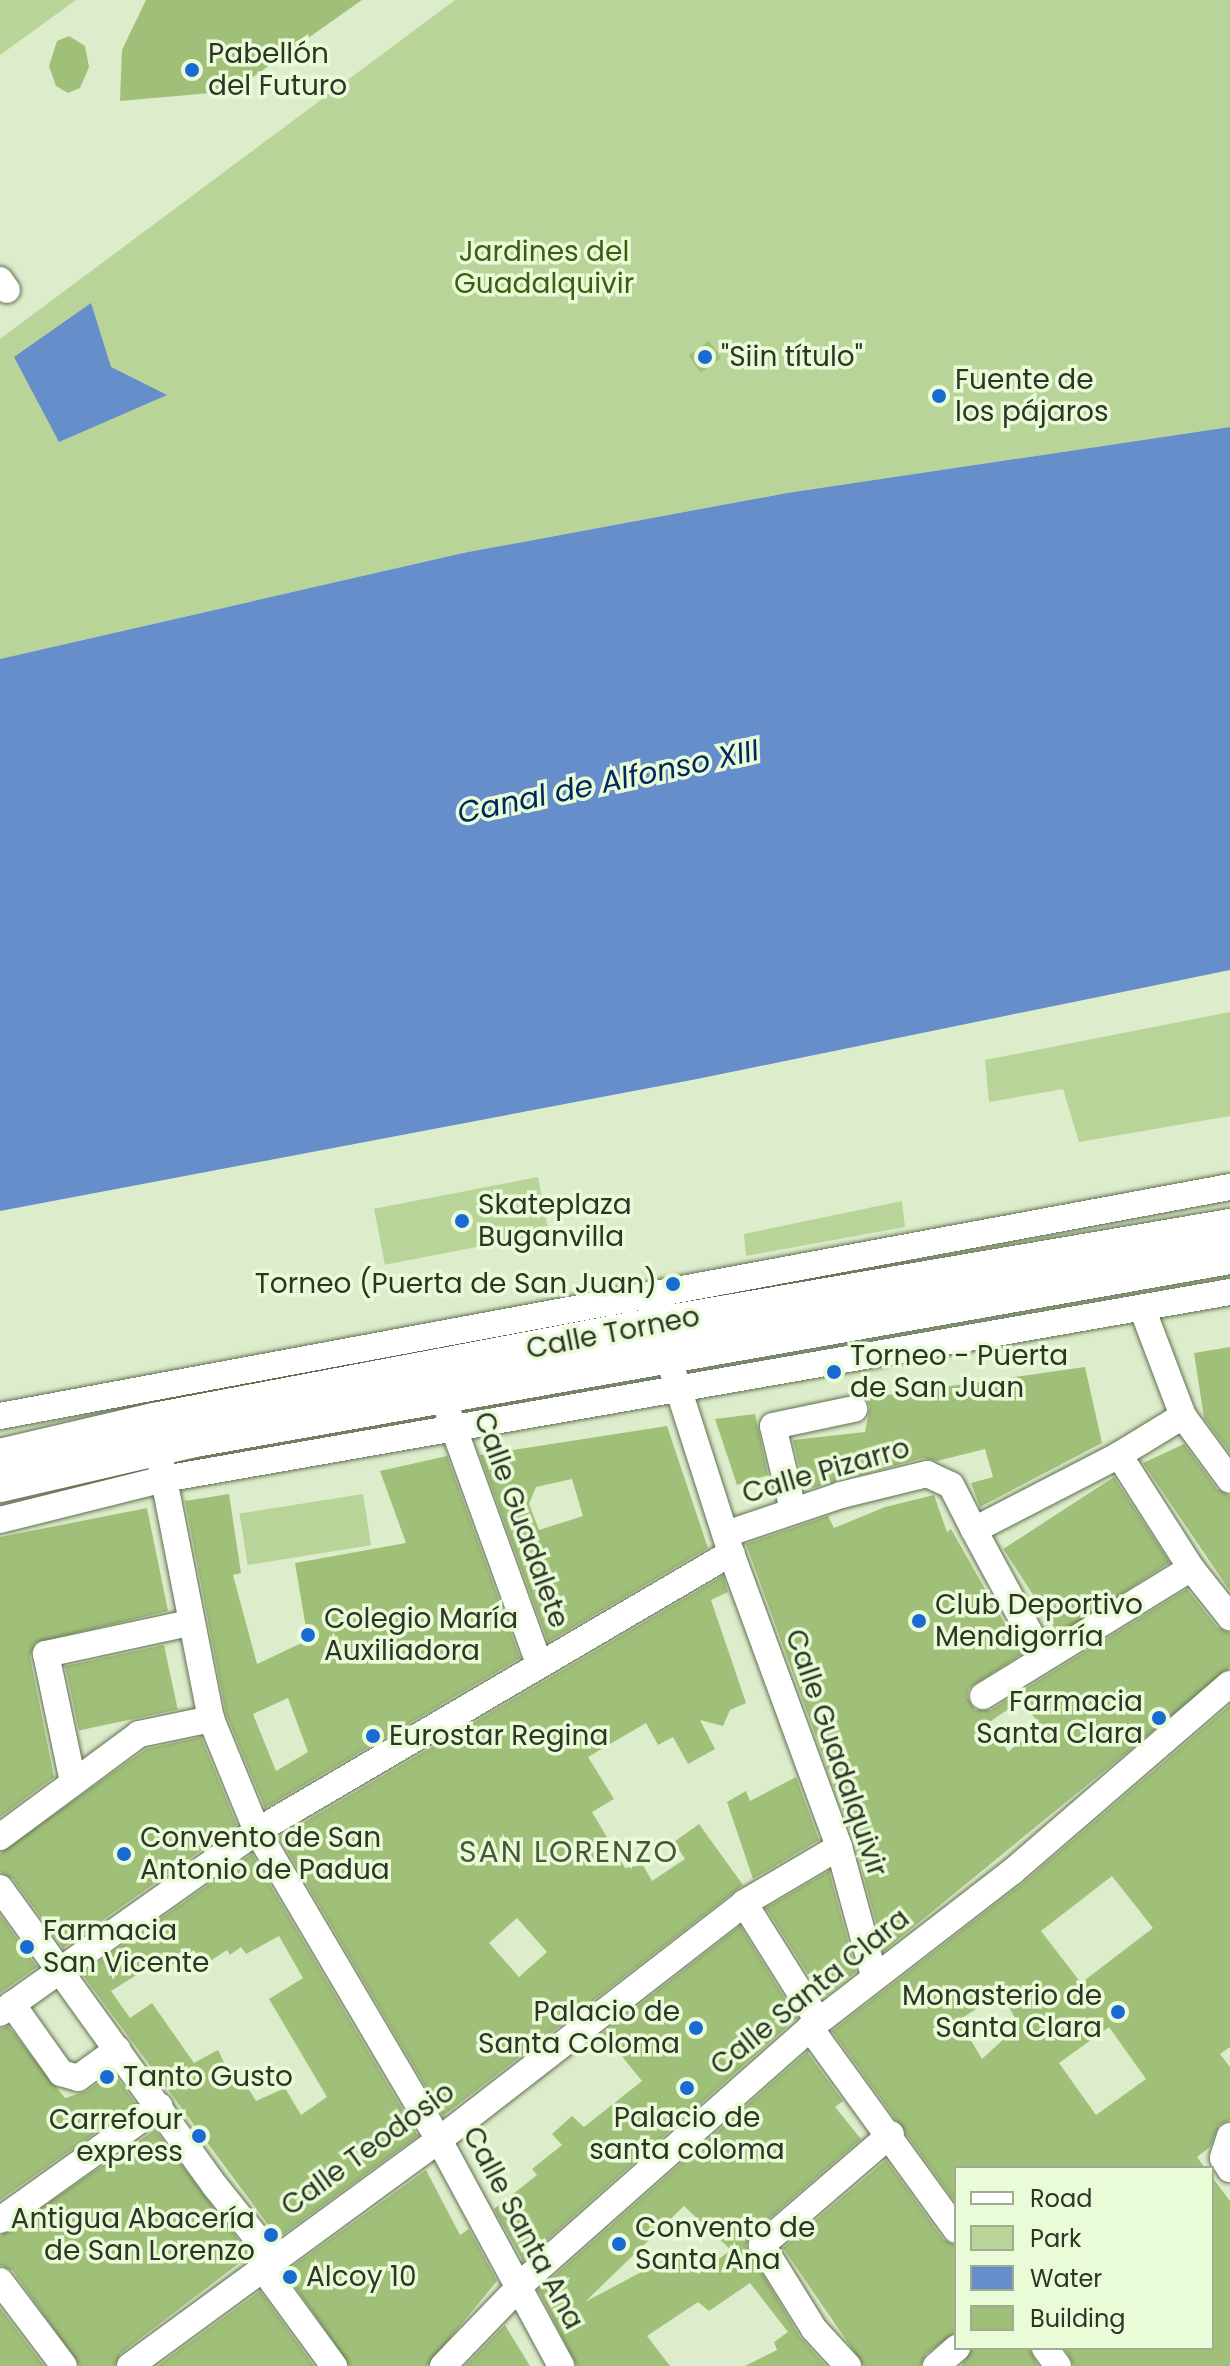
<!DOCTYPE html>
<meta charset="utf-8">
<style>
body{margin:0}
#map{position:relative;width:1230px;height:2366px;overflow:hidden;background:#ddedcb;font-family:Poppins,sans-serif}
div>[style]{position:absolute}
[style*='--x']{left:calc(var(--x)*1px);top:calc(var(--y)*1px);width:calc(var(--w)*1px);rotate:calc(var(--a)*1deg)}
.green>*{inset:0;background:#b8d498;transform-origin:0 0}
.water>*{inset:0;background:#658eca}
.building>*{inset:0;background:#a0c079;transform-origin:0 0}
.roads{filter:drop-shadow(0 0 2px #606f50) drop-shadow(0 0 2px #606f50)}
.minor>*{height:26px;margin:-13px;padding:0 13px;transform-origin:13px;border-radius:13px;background:#fff}
.major>*{height:34px;margin:-17px;padding:0 17px;transform-origin:17px;border-radius:17px;background:#fff}
.dots>*{width:22px;height:22px;translate:-50% -50%;box-sizing:border-box;border:4px solid #eafbd8;border-radius:50%}
span{translate:-50% -50%;white-space:nowrap;text-align:center;line-height:1.15;-webkit-text-stroke:7px #eafbd8;paint-order:stroke}
.poi-label{font-size:28px;color:#2e3527}
.left{translate:0 -50%;text-align:left}
.right{translate:-100% -50%;text-align:right}
.park-label{font-size:28px;color:#405c0f}
.street-label{font-size:28px;color:#2e3527}
.water-label{font-size:30px;color:#00275d;font-style:italic}
.neighbourhood-label{font-size:30px;color:#4a583a;letter-spacing:2px}
.legend{position:absolute;left:954px;top:2166px;width:260px;height:184px;box-sizing:border-box;background:#eafbd8;border:2px solid #9fac91;margin:0;padding:10px 14px;list-style:none;font-size:24px;color:#2e3527}
.legend li{display:flex;align-items:center;gap:16px;height:40px}
.legend b{width:40px;border:2px solid #9fac91}
</style>
<div id="map">
<div class="green">
<i style="clip-path:polygon(0 0,76px 0,0 55px)"></i>
<i style="clip-path:polygon(455px 0,1230px 0,1230px 427px,787px 493px,463px 553px,0 659px,0 339px)"></i>
<i style="clip-path:polygon(1230px 1012px,1230px 1116px,1079px 1142px,1063px 1089px,989px 1102px,985px 1060px)"></i>
<i style="left:538px;top:1177px;width:57px;height:167px;rotate:79deg"></i>
<i style="clip-path:polygon(902px 1201px,905px 1227px,746px 1256px,744px 1234px)"></i>
<i style="left:363px;top:1494px;width:52px;height:125px;rotate:81deg"></i>
</div>
<div class="water">
<i style="clip-path:polygon(91px 303px,111px 367px,167px 395px,59px 442px,14px 357px)"></i>
<i style="clip-path:polygon(1230px 427px,1230px 970px,697px 1079px,0 1211px,0 659px,463px 553px,787px 493px)"></i>
</div>
<div class="building">
<i style="clip-path:polygon(146px 0,362px 0,233px 91px,120px 101px,122px 50px)"></i>
<i style="clip-path:polygon(69px 36px,85px 46px,89px 67px,80px 88px,68px 93px,56px 86px,49px 66px,57px 41px)"></i>
<i style="left:709px;top:341px;width:21px;height:25px;rotate:55deg"></i>
<i style="clip-path:polygon(1230px 1347px,1230px 1453px,1204px 1418px,1194px 1353px)"></i>
<i style="clip-path:polygon(1085px 1367px,1102px 1443px,980px 1507px,971px 1483px,993px 1477px,985px 1449px,937px 1461px,923px 1458px,805px 1490px,793px 1440px,865px 1432px,870px 1406px,866px 1398px)"></i>
<i style="clip-path:polygon(755px 1414px,768px 1475px,737px 1485px,715px 1419px)"></i>
<i style="clip-path:polygon(evenodd,667px 1426px,708px 1548px,548px 1642px,480px 1455px,667px 1426px,572px 1479px,583px 1516px,539px 1530px,529px 1504px,536px 1487px,572px 1479px)"></i>
<i style="clip-path:polygon(1184px 1444px,1217px 1489px,1230px 1496px,1230px 1591px,1143px 1463px)"></i>
<i style="clip-path:polygon(evenodd,447px 1456px,520px 1658px,265px 1808px,226px 1714px,185px 1501px,229px 1494px,241px 1573px,233px 1575px,257px 1664px,308px 1640px,295px 1563px,406px 1543px,380px 1471px,447px 1456px,288px 1698px,308px 1752px,276px 1771px,253px 1714px,288px 1698px)"></i>
<i style="left:1114px;top:1477px;width:102px;height:132px;rotate:57deg"></i>
<i style="clip-path:polygon(evenodd,934px 1495px,947px 1532px,951px 1529px,1022px 1654px,969px 1688px,967px 1697px,975px 1710px,991px 1710px,1187px 1589px,1217px 1627px,1230px 1633px,1230px 1668px,884px 1951px,854px 1841px,746px 1544px,828px 1516px,834px 1528px,885px 1507px,934px 1495px,1020px 1701px,1041px 1725px,1008px 1752px,991px 1721px,1020px 1701px)"></i>
<i style="clip-path:polygon(147px 1508px,168px 1611px,35px 1643px,30px 1657px,54px 1777px,0 1817px,0 1537px)"></i>
<i style="clip-path:polygon(evenodd,723px 1576px,728px 1592px,711px 1600px,746px 1703px,730px 1710px,723px 1726px,700px 1720px,715px 1749px,688px 1764px,673px 1737px,658px 1745px,646px 1723px,588px 1757px,614px 1799px,592px 1812px,625px 1868px,643px 1865px,652px 1881px,685px 1859px,674px 1842px,699px 1824px,743px 1885px,443px 2116px,279px 1837px,723px 1576px,517px 1918px,547px 1952px,519px 1977px,489px 1943px,517px 1918px)"></i>
<i style="left:164px;top:1645px;width:66px;height:101px;rotate:78deg"></i>
<i style="clip-path:polygon(evenodd,1230px 1705px,1230px 2047px,1220px 2054px,1230px 2067px,1230px 2120px,1219px 2125px,1210px 2147px,1197px 2157px,1205px 2168px,956px 2168px,956px 2203px,832px 2031px,1023px 1883px,1230px 1705px,1112px 1876px,1153px 1928px,1081px 1983px,1041px 1931px,1112px 1876px,1230px 1705px,1001px 1993px,1019px 2025px,982px 2059px,959px 2020px,1001px 1993px,1230px 1705px,1109px 2027px,1146px 2079px,1096px 2115px,1059px 2063px,1109px 2027px)"></i>
<i style="clip-path:polygon(201px 1737px,237px 1825px,63px 1948px,13px 1879px,0 1872px,0 1853px,146px 1749px)"></i>
<i style="clip-path:polygon(796px 1777px,819px 1840px,753px 1879px,727px 1802px,746px 1791px,750px 1801px)"></i>
<i style="clip-path:polygon(evenodd,252px 1854px,418px 2136px,278px 2238px,82px 1974px,252px 1854px,279px 1936px,303px 1978px,269px 1999px,327px 2097px,301px 2115px,285px 2088px,256px 2101px,245px 2083px,232px 2079px,218px 2050px,194px 2063px,152px 2003px,130px 2018px,111px 1991px,149px 1967px,156px 1976px,194px 1950px,204px 1965px,227px 1950px,230px 1955px,241px 1947px,246px 1954px,279px 1936px)"></i>
<i style="clip-path:polygon(829px 1871px,856px 1972px,823px 1998px,766px 1908px)"></i>
<i style="clip-path:polygon(0 1915px,37px 1967px,0 1993px)"></i>
<i style="clip-path:polygon(740px 1926px,797px 2018px,523px 2261px,494px 2209px,537px 2175px,532px 2169px,562px 2145px,552px 2134px,572px 2116px,584px 2127px,642px 2081px,603px 2033px)"></i>
<i style="clip-path:polygon(8px 2026px,65px 2098px,87px 2091px,113px 2072px,136px 2104px,0 2200px,0 2029px)"></i>
<i style="clip-path:polygon(evenodd,807px 2052px,843px 2101px,835px 2107px,861px 2139px,752px 2233px,746px 2246px,800px 2337px,826px 2366px,745px 2366px,777px 2350px,774px 2342px,788px 2332px,750px 2283px,709px 2311px,698px 2302px,647px 2336px,670px 2366px,577px 2366px,538px 2290px,807px 2052px,684px 2206px,731px 2250px,698px 2274px,679px 2252px,585px 2302px,684px 2206px)"></i>
<i style="clip-path:polygon(155px 2130px,250px 2255px,121px 2353px,114px 2366px,80px 2366px,13px 2271px,0 2265px,0 2236px)"></i>
<i style="clip-path:polygon(886px 2160px,943px 2239px,956px 2246px,956px 2332px,926px 2354px,920px 2366px,864px 2366px,783px 2248px)"></i>
<i style="clip-path:polygon(426px 2170px,460px 2235px,469px 2229px,497px 2281px,427px 2366px,350px 2366px,285px 2272px)"></i>
<i style="clip-path:polygon(1212px 2177px,1230px 2201px,1230px 2366px,1074px 2366px,1065px 2348px,1212px 2348px)"></i>
<i style="clip-path:polygon(260px 2291px,314px 2366px,157px 2366px)"></i>
<i style="clip-path:polygon(0 2308px,44px 2366px,0 2366px)"></i>
<i style="clip-path:polygon(505px 2325px,530px 2366px,465px 2366px)"></i>
<i style="clip-path:polygon(973px 2348px,1029px 2348px,1038px 2366px,961px 2366px)"></i>
</div>
<div class="roads">
<div class="minor">
<i style="--x:0;--y:280;--w:12;--a:55"></i>
<i style="--x:1142;--y:1308;--w:116;--a:69.2"></i>
<i style="--x:1183;--y:1416;--w:79;--a:53.7"></i>
<i style="--x:672;--y:1369;--w:193;--a:72.2"></i>
<i style="--x:731;--y:1553;--w:313;--a:69.8"></i>
<i style="--x:839;--y:1847;--w:134;--a:74.8"></i>
<i style="--x:449;--y:1415;--w:265;--a:70.1"></i>
<i style="--x:0;--y:1416;--w:1251;--a:-10.55"></i>
<i style="--x:1119;--y:1455;--w:134;--a:57.5"></i>
<i style="--x:1191;--y:1568;--w:63;--a:51.5"></i>
<i style="--x:161;--y:1464;--w:260;--a:78.9"></i>
<i style="--x:211;--y:1719;--w:121;--a:67.7"></i>
<i style="--x:257;--y:1831;--w:359;--a:59.5"></i>
<i style="--x:439;--y:2140;--w:257;--a:61.6"></i>
<i style="--x:793;--y:1510;--w:86;--a:-103.4"></i>
<i style="--x:773;--y:1426;--w:83;--a:-11.9"></i>
<i style="--x:0;--y:1520;--w:169;--a:-14"></i>
<i style="--x:164;--y:1479;--w:1082;--a:-9.95"></i>
<i style="--x:974;--y:1530;--w:143;--a:61.6"></i>
<i style="--x:726;--y:1534;--w:121;--a:-18.7"></i>
<i style="--x:841;--y:1495;--w:89;--a:-13.7"></i>
<i style="--x:927;--y:1474;--w:26;--a:25"></i>
<i style="--x:951;--y:1485;--w:51;--a:62.9"></i>
<i style="--x:974;--y:1530;--w:163;--a:-27.3"></i>
<i style="--x:1119;--y:1455;--w:75;--a:-31.4"></i>
<i style="--x:983;--y:1696;--w:244;--a:-31.6"></i>
<i style="--x:73;--y:1782;--w:131;--a:-101.9"></i>
<i style="--x:46;--y:1654;--w:146;--a:-12.2"></i>
<i style="--x:0;--y:1837;--w:173;--a:-36.5"></i>
<i style="--x:139;--y:1734;--w:74;--a:-11.8"></i>
<i style="--x:0;--y:1888;--w:367;--a:54.2"></i>
<i style="--x:215;--y:2186;--w:91;--a:51.2"></i>
<i style="--x:744;--y:1903;--w:139;--a:57.9"></i>
<i style="--x:12;--y:2004;--w:85;--a:54.6"></i>
<i style="--x:61;--y:2073;--w:18;--a:16"></i>
<i style="--x:78;--y:2078;--w:49;--a:-35.9"></i>
<i style="--x:0;--y:2013;--w:315;--a:-35.3"></i>
<i style="--x:257;--y:1831;--w:550;--a:-30.39"></i>
<i style="--x:810;--y:2028;--w:249;--a:54.1"></i>
<i style="--x:1230;--y:2136;--w:23;--a:108"></i>
<i style="--x:1223;--y:2158;--w:13;--a:58"></i>
<i style="--x:0;--y:2220;--w:196;--a:-35.5"></i>
<i style="--x:261;--y:2266;--w:124;--a:53.9"></i>
<i style="--x:0;--y:2281;--w:106;--a:53"></i>
<i style="--x:1045;--y:2348;--w:22;--a:54"></i>
<i style="--x:130;--y:2366;--w:383;--a:-36.2"></i>
<i style="--x:439;--y:2140;--w:386;--a:-37.8"></i>
<i style="--x:744;--y:1903;--w:110;--a:-30.5"></i>
<i style="--x:443;--y:2366;--w:127;--a:-46"></i>
<i style="--x:531;--y:2275;--w:373;--a:-41.5"></i>
<i style="--x:810;--y:2028;--w:257;--a:-37.7"></i>
<i style="--x:1013;--y:1871;--w:286;--a:-40.8"></i>
<i style="--x:848;--y:2366;--w:50;--a:-132.6"></i>
<i style="--x:814;--y:2329;--w:99;--a:-121.8"></i>
<i style="--x:762;--y:2245;--w:170;--a:-40.7"></i>
<i style="--x:936;--y:2366;--w:28;--a:-41"></i>
</div>
<div class="major">
<i style="--x:0;--y:1456;--w:158;--a:-13.2"></i>
<i style="--x:154;--y:1420;--w:518;--a:-10.79"></i>
<i style="--x:663;--y:1323;--w:575;--a:-9.71"></i>
<i style="--x:0;--y:1485;--w:200;--a:-13"></i>
<i style="--x:195;--y:1440;--w:1051;--a:-10.03"></i>
</div>
</div>
<div class="dots">
<i style="left:192px;top:70px;background:#1a6ad4"></i>
<i style="left:705px;top:357px;background:#1a6ad4"></i>
<i style="left:939px;top:396px;background:#1a6ad4"></i>
<i style="left:462px;top:1221px;background:#1a6ad4"></i>
<i style="left:673px;top:1284px;background:#1a6ad4"></i>
<i style="left:834px;top:1372px;background:#1a6ad4"></i>
<i style="left:919px;top:1621px;background:#1a6ad4"></i>
<i style="left:308px;top:1635px;background:#1a6ad4"></i>
<i style="left:1159px;top:1718px;background:#1a6ad4"></i>
<i style="left:373px;top:1736px;background:#1a6ad4"></i>
<i style="left:124px;top:1854px;background:#1a6ad4"></i>
<i style="left:27px;top:1947px;background:#1a6ad4"></i>
<i style="left:1118px;top:2012px;background:#1a6ad4"></i>
<i style="left:696px;top:2028px;background:#1a6ad4"></i>
<i style="left:107px;top:2077px;background:#1a6ad4"></i>
<i style="left:687px;top:2088px;background:#1a6ad4"></i>
<i style="left:199px;top:2136px;background:#1a6ad4"></i>
<i style="left:271px;top:2235px;background:#1a6ad4"></i>
<i style="left:619px;top:2244px;background:#1a6ad4"></i>
<i style="left:290px;top:2277px;background:#1a6ad4"></i>
</div>
<div class="poi-label">
<span class="left" style="left:208px;top:70px">Pabellón<br>del Futuro</span>
<span class="left" style="left:721px;top:357px">"Siin título"</span>
<span class="left" style="left:955px;top:396px">Fuente de<br>los pájaros</span>
<span class="left" style="left:478px;top:1221px">Skateplaza<br>Buganvilla</span>
<span class="right" style="left:657px;top:1284px">Torneo (Puerta de San Juan)</span>
<span class="left" style="left:850px;top:1372px">Torneo - Puerta<br>de San Juan</span>
<span class="left" style="left:935px;top:1621px">Club Deportivo<br>Mendigorría</span>
<span class="left" style="left:324px;top:1635px">Colegio María<br>Auxiliadora</span>
<span class="right" style="left:1143px;top:1718px">Farmacia<br>Santa Clara</span>
<span class="left" style="left:389px;top:1736px">Eurostar Regina</span>
<span class="left" style="left:140px;top:1854px">Convento de San<br>Antonio de Padua</span>
<span class="left" style="left:43px;top:1947px">Farmacia<br>San Vicente</span>
<span class="right" style="left:1102px;top:2012px">Monasterio de<br>Santa Clara</span>
<span class="right" style="left:680px;top:2028px">Palacio de<br>Santa Coloma</span>
<span class="left" style="left:123px;top:2077px">Tanto Gusto</span>
<span style="left:687px;top:2134px">Palacio de<br>santa coloma</span>
<span class="right" style="left:183px;top:2136px">Carrefour<br>express</span>
<span class="right" style="left:255px;top:2235px">Antigua Abacería<br>de San Lorenzo</span>
<span class="left" style="left:635px;top:2244px">Convento de<br>Santa Ana</span>
<span class="left" style="left:306px;top:2277px">Alcoy 10</span>
</div>
<div class="park-label">
<span style="left:544px;top:268px">Jardines del<br>Guadalquivir</span>
</div>
<div class="street-label">
<span style="left:613px;top:1333px;rotate:-11deg">Calle Torneo</span>
<span style="left:826px;top:1471px;rotate:-16deg">Calle Pizarro</span>
<span style="left:521px;top:1520px;rotate:70deg">Calle Guadalete</span>
<span style="left:836px;top:1753px;rotate:71deg">Calle Guadalquivir</span>
<span style="left:810px;top:1992px;rotate:-39deg">Calle Santa Clara</span>
<span style="left:368px;top:2149px;rotate:-36deg">Calle Teodosio</span>
<span style="left:523px;top:2228px;rotate:62deg">Calle Santa Ana</span>
</div>
<div class="water-label">
<span style="left:608px;top:782px;rotate:-12deg">Canal de Alfonso XIII</span>
</div>
<div class="neighbourhood-label">
<span style="left:569px;top:1852px">SAN LORENZO</span>
</div>
<ul class="legend">
<li><b style="height:10px;background:#fff"></b>Road</li>
<li><b style="height:22px;background:#b8d498"></b>Park</li>
<li><b style="height:22px;background:#658eca"></b>Water</li>
<li><b style="height:22px;background:#a0c079"></b>Building</li>
</ul>
</div>
